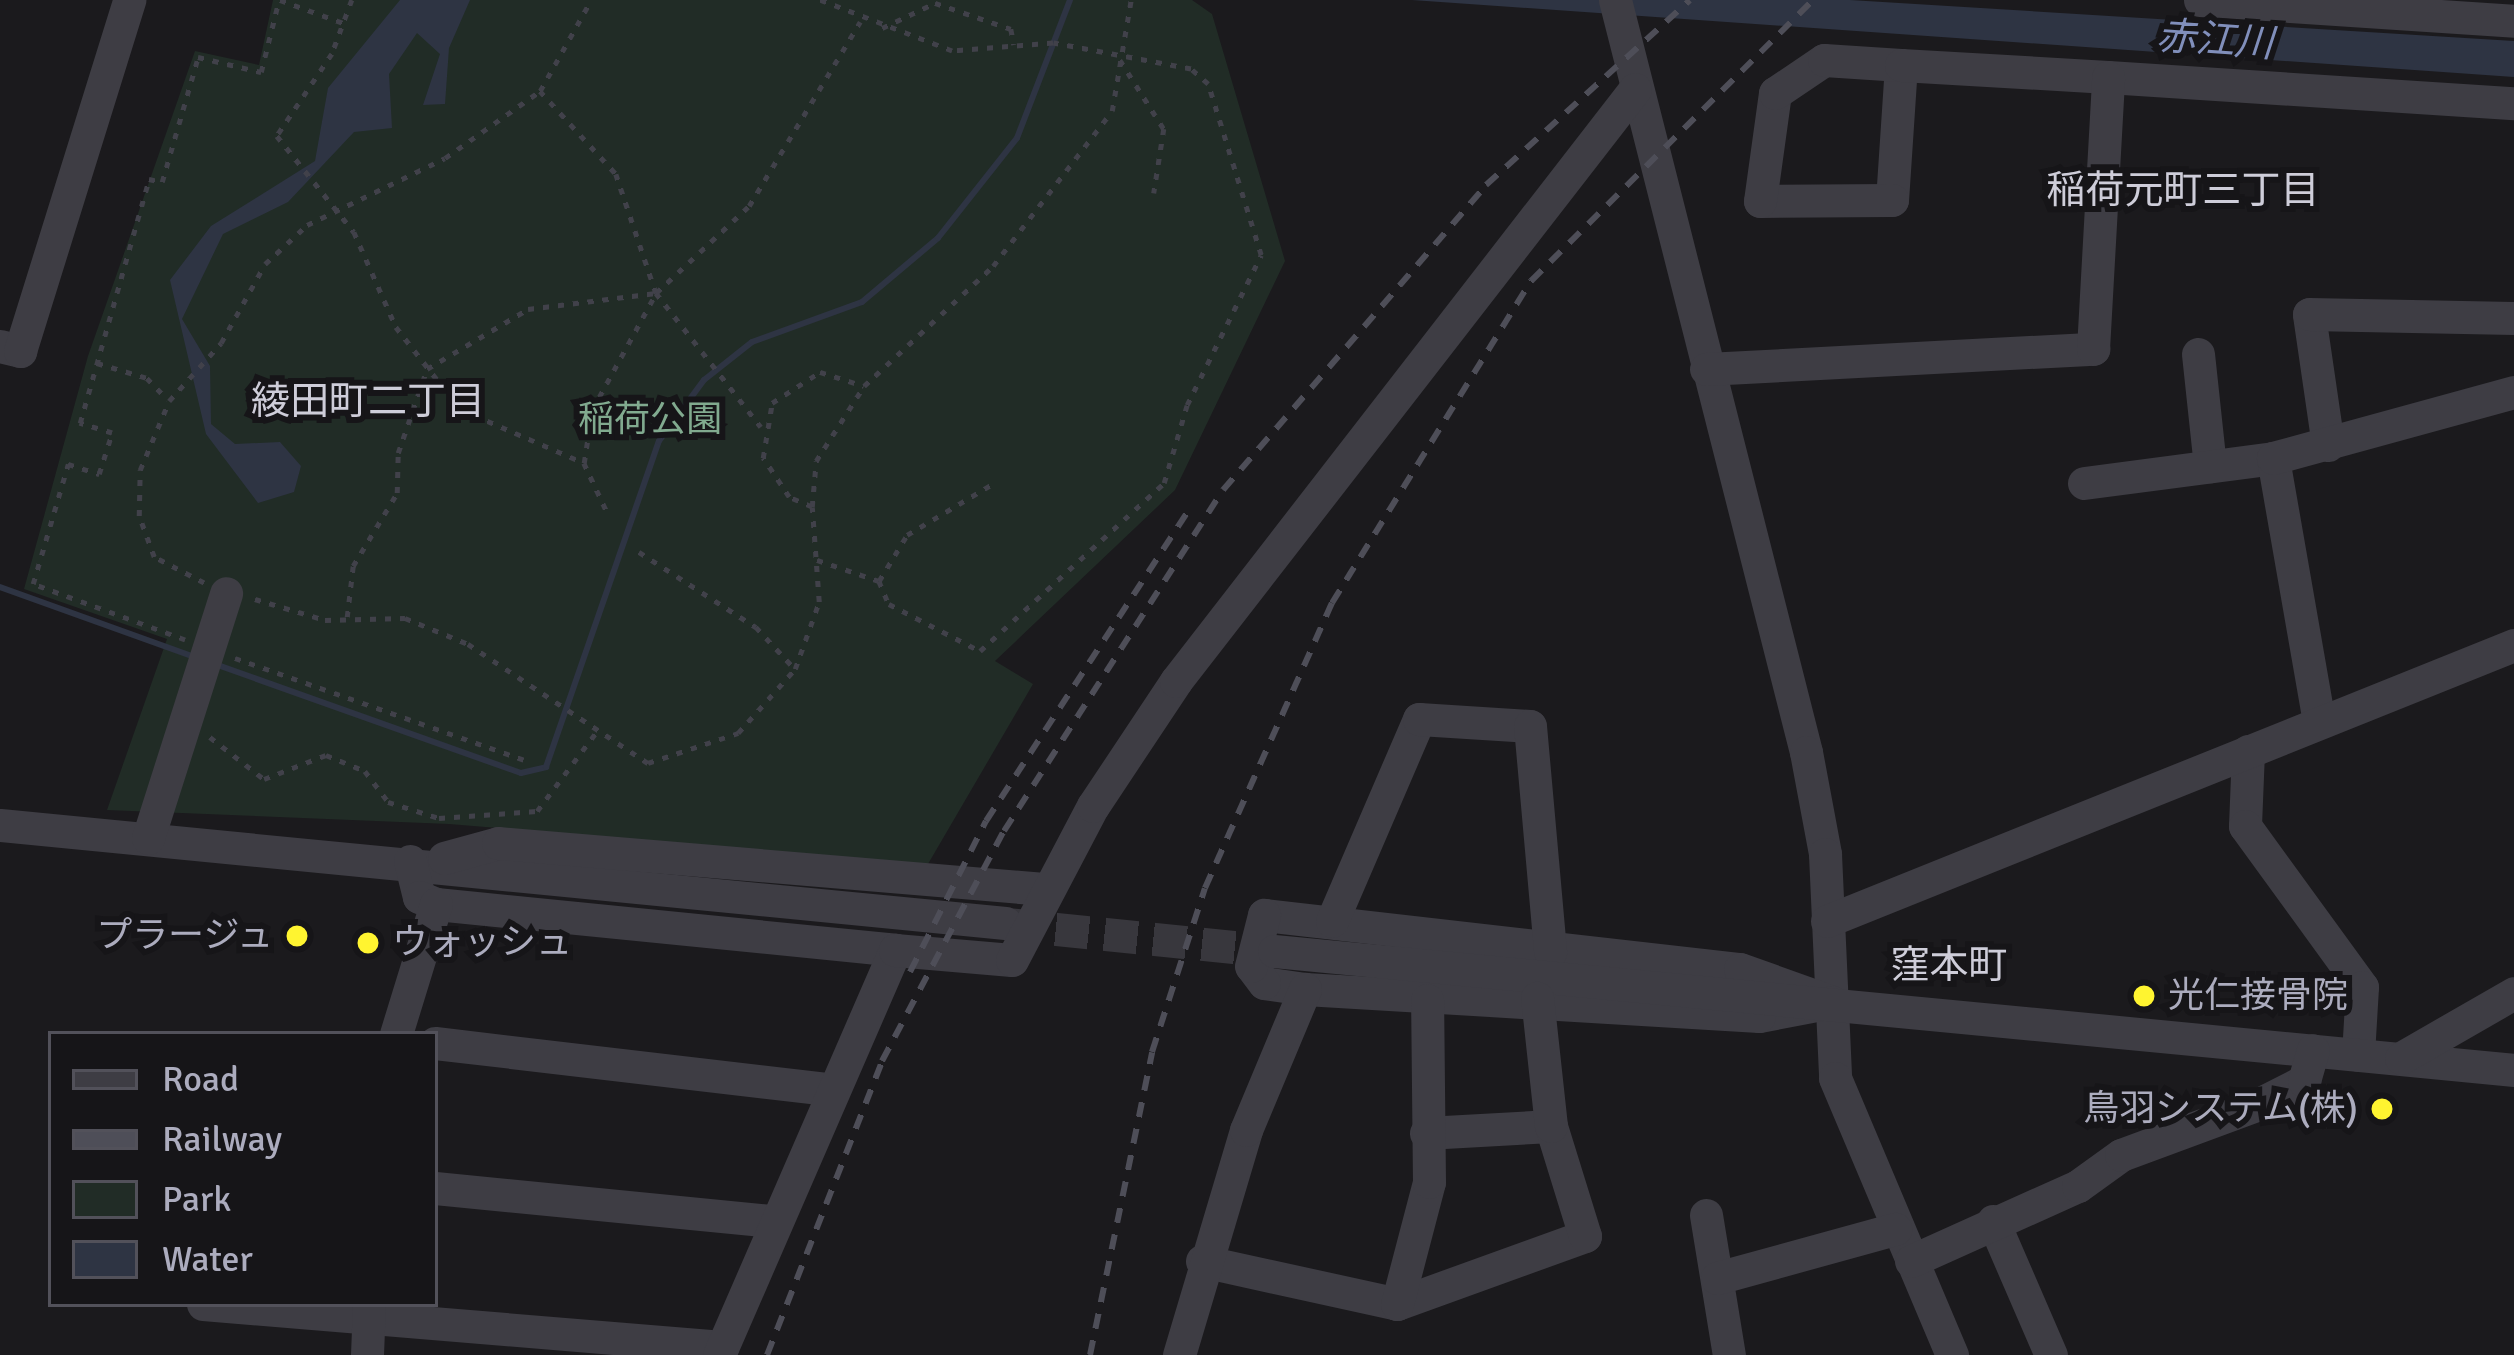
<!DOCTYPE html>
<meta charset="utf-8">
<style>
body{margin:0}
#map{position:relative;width:2514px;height:1355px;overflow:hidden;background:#1b1a1d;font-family:Signika,"Noto Sans JP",sans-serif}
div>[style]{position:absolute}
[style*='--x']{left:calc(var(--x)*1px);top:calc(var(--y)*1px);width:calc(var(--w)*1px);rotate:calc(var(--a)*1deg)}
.green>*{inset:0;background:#212c26}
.water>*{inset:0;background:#2e3443}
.stream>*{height:6px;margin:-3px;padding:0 3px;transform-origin:3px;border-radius:3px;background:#2e3443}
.minor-tunnel>*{height:33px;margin-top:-16.5px;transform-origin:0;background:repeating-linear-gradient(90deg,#38373d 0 33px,transparent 0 49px)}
.path>*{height:4.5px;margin-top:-2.25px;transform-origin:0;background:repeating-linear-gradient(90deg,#41414a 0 6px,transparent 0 15px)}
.minor>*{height:33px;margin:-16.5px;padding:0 16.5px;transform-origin:16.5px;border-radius:16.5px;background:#3e3d44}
.rail>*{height:6px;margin-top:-3px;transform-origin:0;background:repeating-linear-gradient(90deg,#4e4e58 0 15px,transparent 0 27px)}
.dots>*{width:33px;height:33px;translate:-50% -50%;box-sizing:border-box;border:6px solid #161518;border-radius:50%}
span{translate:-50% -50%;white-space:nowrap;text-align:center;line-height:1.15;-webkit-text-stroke:12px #161518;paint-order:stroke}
.park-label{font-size:36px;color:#81aa8f}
.poi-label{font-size:36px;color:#acacbe}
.right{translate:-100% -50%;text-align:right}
.left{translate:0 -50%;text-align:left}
.water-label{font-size:39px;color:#818fbb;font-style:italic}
.neighbourhood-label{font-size:39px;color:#cecdd9}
.legend{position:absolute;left:48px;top:1031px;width:390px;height:276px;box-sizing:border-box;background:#161518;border:3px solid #52515a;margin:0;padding:15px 21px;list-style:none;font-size:36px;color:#acacbe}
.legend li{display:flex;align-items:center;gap:24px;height:60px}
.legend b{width:60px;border:3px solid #52515a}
</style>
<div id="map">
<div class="green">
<i style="clip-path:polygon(273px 0,1192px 0,1212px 14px,1285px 261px,1175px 490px,995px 661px,1033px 684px,928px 864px,449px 824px,107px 810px,167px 639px,24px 589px,88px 356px,195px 51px,259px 65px)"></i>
</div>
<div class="water">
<i style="clip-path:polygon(400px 0,470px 0,449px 48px,445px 104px,423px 105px,440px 54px,417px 33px,389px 74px,392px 128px,354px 132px,288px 202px,223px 234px,182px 319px,210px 366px,211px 424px,235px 444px,280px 442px,301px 466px,294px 492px,258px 503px,206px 434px,170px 280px,211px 226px,315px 161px,328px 88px)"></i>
<i style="clip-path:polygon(1412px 0,1850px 0,2514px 41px,2514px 77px)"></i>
</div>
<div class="stream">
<i style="--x:0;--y:587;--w:206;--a:19.8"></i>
<i style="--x:212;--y:663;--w:328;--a:19.6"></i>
<i style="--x:521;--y:773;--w:26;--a:-13"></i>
<i style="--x:546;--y:767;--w:345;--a:-70.9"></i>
<i style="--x:659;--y:441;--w:76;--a:-53.6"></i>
<i style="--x:704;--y:380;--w:61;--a:-38.4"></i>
<i style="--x:752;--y:342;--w:117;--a:-20"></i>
<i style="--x:862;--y:302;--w:99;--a:-40.1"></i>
<i style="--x:938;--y:238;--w:127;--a:-51.7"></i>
<i style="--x:1017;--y:138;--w:148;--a:-69"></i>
</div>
<div class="minor-tunnel">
<i style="--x:1007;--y:924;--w:268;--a:5.8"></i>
</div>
<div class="path">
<i style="--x:280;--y:0;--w:70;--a:20"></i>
<i style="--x:352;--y:0;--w:58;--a:110.3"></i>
<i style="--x:332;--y:54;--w:99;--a:123.9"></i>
<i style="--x:277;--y:136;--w:123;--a:51.3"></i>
<i style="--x:354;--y:232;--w:104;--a:66.1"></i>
<i style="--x:396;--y:327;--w:104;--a:52"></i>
<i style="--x:460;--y:409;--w:135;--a:23.5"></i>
<i style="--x:584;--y:463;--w:54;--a:-81.4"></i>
<i style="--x:592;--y:410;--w:133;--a:-61.3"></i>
<i style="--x:882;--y:28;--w:59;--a:-25.3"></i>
<i style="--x:935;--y:3;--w:80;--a:18.9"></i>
<i style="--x:1011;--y:29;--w:16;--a:79"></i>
<i style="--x:1120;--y:60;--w:82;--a:57.5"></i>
<i style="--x:1164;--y:129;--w:65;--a:98.9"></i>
<i style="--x:540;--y:91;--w:113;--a:47.5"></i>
<i style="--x:616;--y:174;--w:126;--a:71.4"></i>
<i style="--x:656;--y:293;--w:170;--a:51.9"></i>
<i style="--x:97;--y:363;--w:52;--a:16.7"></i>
<i style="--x:147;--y:378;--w:30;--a:46"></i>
<i style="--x:584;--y:463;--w:56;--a:64.8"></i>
<i style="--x:812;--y:507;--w:46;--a:-85"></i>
<i style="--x:816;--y:461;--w:89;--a:-57.4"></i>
<i style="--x:639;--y:552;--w:139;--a:32.7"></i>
<i style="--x:756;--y:627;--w:57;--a:47.1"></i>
<i style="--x:817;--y:560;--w:65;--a:18.7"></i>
<i style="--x:879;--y:581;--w:25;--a:67"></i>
<i style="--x:889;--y:604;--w:102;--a:27.3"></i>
<i style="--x:980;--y:651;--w:249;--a:-42.4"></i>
<i style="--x:1164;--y:483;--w:81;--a:-73.6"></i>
<i style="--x:1187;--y:405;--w:167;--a:-63.7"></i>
<i style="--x:1261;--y:255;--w:179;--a:-107.2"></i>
<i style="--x:1208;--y:84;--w:23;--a:-139"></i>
<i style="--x:1191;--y:69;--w:140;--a:-169.3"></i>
<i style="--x:1053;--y:43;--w:101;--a:175.5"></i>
<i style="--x:952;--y:51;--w:142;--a:-158.9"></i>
<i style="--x:879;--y:581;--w:54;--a:-58.7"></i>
<i style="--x:907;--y:535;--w:104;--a:-30.8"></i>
<i style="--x:204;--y:583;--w:56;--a:-152.5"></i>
<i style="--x:154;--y:557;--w:44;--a:-110.1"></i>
<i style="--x:139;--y:516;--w:46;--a:-88.8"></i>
<i style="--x:140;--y:470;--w:75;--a:-67.2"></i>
<i style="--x:169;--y:401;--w:78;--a:-48.1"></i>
<i style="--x:221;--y:343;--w:90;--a:-60.9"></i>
<i style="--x:265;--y:264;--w:57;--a:-42.9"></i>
<i style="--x:307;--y:225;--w:153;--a:-25.9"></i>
<i style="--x:445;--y:158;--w:116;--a:-35.2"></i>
<i style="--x:540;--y:91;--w:104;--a:-60.7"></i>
<i style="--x:255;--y:599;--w:73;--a:16.7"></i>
<i style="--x:325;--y:620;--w:80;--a:-1.4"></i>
<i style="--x:405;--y:618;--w:68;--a:22.4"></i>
<i style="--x:468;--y:644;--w:216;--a:33.5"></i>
<i style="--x:648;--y:763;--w:95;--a:-18.4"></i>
<i style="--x:738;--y:733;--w:86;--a:-48.3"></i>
<i style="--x:795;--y:669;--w:71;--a:-70.3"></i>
<i style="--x:819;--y:602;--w:95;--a:-94.2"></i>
<i style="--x:812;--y:507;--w:25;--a:-157"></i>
<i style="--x:789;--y:497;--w:47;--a:-123.7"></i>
<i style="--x:763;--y:458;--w:56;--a:-80.7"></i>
<i style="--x:772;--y:403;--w:57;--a:-32.9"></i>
<i style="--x:820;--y:372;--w:46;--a:17.7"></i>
<i style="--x:864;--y:386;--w:176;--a:-42.9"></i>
<i style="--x:993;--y:266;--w:195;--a:-52.5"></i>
<i style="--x:1112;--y:111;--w:113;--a:-80.3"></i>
<i style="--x:347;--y:617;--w:51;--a:-83.3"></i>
<i style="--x:353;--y:566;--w:85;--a:-58.9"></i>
<i style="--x:397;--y:493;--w:40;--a:-88.6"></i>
<i style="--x:398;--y:453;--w:89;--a:-71"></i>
<i style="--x:427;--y:369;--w:117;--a:-30.7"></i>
<i style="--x:528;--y:309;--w:129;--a:-7.1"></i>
<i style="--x:656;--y:293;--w:127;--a:-43.1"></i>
<i style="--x:749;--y:206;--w:215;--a:-58.9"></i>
<i style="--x:185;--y:640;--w:162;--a:-159.8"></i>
<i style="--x:33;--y:584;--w:125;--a:-73.7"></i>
<i style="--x:68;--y:464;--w:33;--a:18"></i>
<i style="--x:99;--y:474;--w:43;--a:-72.4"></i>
<i style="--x:112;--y:433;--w:34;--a:-163"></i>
<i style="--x:80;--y:423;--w:254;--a:-74.2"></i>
<i style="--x:149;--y:179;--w:13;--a:13"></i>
<i style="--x:162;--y:182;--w:130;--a:-73.9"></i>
<i style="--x:198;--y:57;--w:65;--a:13.4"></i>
<i style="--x:261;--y:72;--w:74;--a:-76"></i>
<i style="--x:235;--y:658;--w:306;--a:19.4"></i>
<i style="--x:210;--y:737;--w:68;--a:37.9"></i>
<i style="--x:264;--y:779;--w:66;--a:-21.2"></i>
<i style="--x:326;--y:755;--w:42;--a:22.3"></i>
<i style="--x:365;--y:771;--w:39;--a:53"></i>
<i style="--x:388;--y:802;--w:53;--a:17.4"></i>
<i style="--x:439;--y:818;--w:98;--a:-4.1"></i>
<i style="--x:537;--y:811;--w:100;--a:-53.1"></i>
</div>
<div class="minor">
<i style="--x:1615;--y:0;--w:776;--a:75.75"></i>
<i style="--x:1806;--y:752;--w:104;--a:79.4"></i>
<i style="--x:1825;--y:854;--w:224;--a:87.4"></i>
<i style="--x:1835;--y:1078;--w:301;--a:67.1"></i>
<i style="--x:2200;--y:0;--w:315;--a:3.8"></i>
<i style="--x:1901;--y:65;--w:135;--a:93.8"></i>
<i style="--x:1892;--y:200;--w:132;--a:179.6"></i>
<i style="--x:1760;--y:201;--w:109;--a:-82.1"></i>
<i style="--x:1775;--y:93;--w:59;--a:-34"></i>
<i style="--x:1824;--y:60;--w:77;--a:3.7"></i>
<i style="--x:1901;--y:65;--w:207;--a:3.3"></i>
<i style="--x:2108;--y:77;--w:407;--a:3.7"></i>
<i style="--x:0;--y:346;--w:21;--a:14"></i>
<i style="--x:20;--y:351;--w:368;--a:-72.7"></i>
<i style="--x:2198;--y:354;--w:113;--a:83.9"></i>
<i style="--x:1706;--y:369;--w:388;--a:-3"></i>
<i style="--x:2093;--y:349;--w:272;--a:-86.8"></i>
<i style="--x:2328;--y:445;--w:132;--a:-98.3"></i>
<i style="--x:2309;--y:314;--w:205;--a:1.1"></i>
<i style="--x:2084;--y:483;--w:191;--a:-7.5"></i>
<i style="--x:2319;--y:722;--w:268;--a:-99.9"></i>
<i style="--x:2273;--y:458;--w:250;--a:-15.3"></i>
<i style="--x:2248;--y:751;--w:75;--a:92.3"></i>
<i style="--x:2245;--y:826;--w:199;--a:54"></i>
<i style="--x:2362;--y:987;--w:68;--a:93.4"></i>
<i style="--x:0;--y:825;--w:1010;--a:5.57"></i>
<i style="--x:148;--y:838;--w:257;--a:-72.3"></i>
<i style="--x:444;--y:858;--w:56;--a:-15.5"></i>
<i style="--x:498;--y:843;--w:548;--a:4.82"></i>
<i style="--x:410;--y:861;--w:37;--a:76"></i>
<i style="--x:419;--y:897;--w:18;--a:22"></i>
<i style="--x:436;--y:904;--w:461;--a:5.7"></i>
<i style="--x:1264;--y:915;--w:479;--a:6.5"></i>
<i style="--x:1740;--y:969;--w:98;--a:19.7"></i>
<i style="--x:1832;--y:1002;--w:74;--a:169.1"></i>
<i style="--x:1759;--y:1016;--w:455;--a:-176.6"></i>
<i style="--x:1305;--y:989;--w:41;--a:-171.7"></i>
<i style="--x:1264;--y:983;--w:21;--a:-127"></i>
<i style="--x:1251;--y:966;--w:53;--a:-75.7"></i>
<i style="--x:1332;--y:921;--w:220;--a:-66.7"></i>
<i style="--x:1419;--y:719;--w:111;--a:3.6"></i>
<i style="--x:1530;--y:726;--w:227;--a:84.9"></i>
<i style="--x:1827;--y:921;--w:740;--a:-21.89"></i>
<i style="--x:1274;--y:951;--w:1246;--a:5.48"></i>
<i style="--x:396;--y:1034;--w:136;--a:-72.9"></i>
<i style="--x:435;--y:1043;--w:396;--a:6.7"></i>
<i style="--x:2401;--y:1058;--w:130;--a:-29.9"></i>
<i style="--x:1426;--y:1133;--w:125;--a:-3.2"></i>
<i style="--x:435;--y:1188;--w:340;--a:5.6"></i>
<i style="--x:1706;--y:1215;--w:142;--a:80.7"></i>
<i style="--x:1993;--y:1221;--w:146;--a:66.6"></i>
<i style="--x:1202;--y:1261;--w:200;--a:12.4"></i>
<i style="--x:1397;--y:1304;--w:200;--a:-19.9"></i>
<i style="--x:1585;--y:1236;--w:115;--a:-107.2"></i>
<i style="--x:1551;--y:1126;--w:129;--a:-96.2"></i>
<i style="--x:1911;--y:1261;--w:183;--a:-24.2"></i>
<i style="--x:2078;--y:1186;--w:53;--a:-35.8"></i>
<i style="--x:2121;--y:1155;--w:147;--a:-20.3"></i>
<i style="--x:2259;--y:1104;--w:51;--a:-27.1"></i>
<i style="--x:2304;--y:1081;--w:32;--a:-74"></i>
<i style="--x:1717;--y:1278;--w:185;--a:-15.4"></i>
<i style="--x:203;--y:1304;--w:521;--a:4.74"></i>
<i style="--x:1397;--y:1304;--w:126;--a:-75.3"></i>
<i style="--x:1429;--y:1182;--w:182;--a:-90.6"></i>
<i style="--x:367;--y:1355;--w:51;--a:-87.8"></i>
<i style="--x:719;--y:1355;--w:442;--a:-66.5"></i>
<i style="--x:895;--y:950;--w:117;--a:4.9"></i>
<i style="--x:1012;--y:960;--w:174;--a:-62.3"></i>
<i style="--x:1093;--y:806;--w:150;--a:-56.4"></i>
<i style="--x:1176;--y:681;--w:749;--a:-52.21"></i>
<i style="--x:1179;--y:1355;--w:235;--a:-73.4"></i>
<i style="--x:1246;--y:1130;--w:153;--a:-67.3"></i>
</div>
<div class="rail">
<i style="--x:910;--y:972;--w:169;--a:-63.3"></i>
<i style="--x:986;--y:821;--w:370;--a:-56.9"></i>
<i style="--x:767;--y:1355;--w:316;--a:-68.6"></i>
<i style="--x:882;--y:1061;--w:260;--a:-62.1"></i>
<i style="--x:1004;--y:831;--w:405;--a:-57.3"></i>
<i style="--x:1223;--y:490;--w:403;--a:-49.2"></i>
<i style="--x:1486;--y:185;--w:275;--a:-42.2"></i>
<i style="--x:1090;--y:1355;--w:309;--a:-78.4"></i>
<i style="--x:1152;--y:1052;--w:172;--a:-72.1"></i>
<i style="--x:1205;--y:888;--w:312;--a:-66"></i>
<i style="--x:1332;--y:603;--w:379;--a:-58.3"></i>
<i style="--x:1531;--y:281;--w:398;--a:-44.9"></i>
</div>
<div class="dots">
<i style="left:297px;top:936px;background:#fff430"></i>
<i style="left:368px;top:943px;background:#fff430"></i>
<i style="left:2144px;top:996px;background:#fff430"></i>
<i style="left:2382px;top:1109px;background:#fff430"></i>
</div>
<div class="park-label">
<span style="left:650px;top:420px">稲荷公園</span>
</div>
<div class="poi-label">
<span class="right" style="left:273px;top:936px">プラージュ</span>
<span class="left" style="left:392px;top:943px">ウォッシュ</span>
<span class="left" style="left:2168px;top:996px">光仁接骨院</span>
<span class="right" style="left:2358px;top:1109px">鳥羽システム(株)</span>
</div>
<div class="water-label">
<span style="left:2215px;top:40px;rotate:4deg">赤江川</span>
</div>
<div class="neighbourhood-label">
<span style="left:2183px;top:190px">稲荷元町三丁目</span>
<span style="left:368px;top:401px">綾田町二丁目</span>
<span style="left:1949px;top:965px">窪本町</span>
</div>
<ul class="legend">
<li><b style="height:15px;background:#3e3d44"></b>Road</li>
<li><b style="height:15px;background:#4e4e58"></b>Railway</li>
<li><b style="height:33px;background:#212c26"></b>Park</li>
<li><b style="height:33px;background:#2e3443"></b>Water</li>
</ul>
</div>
